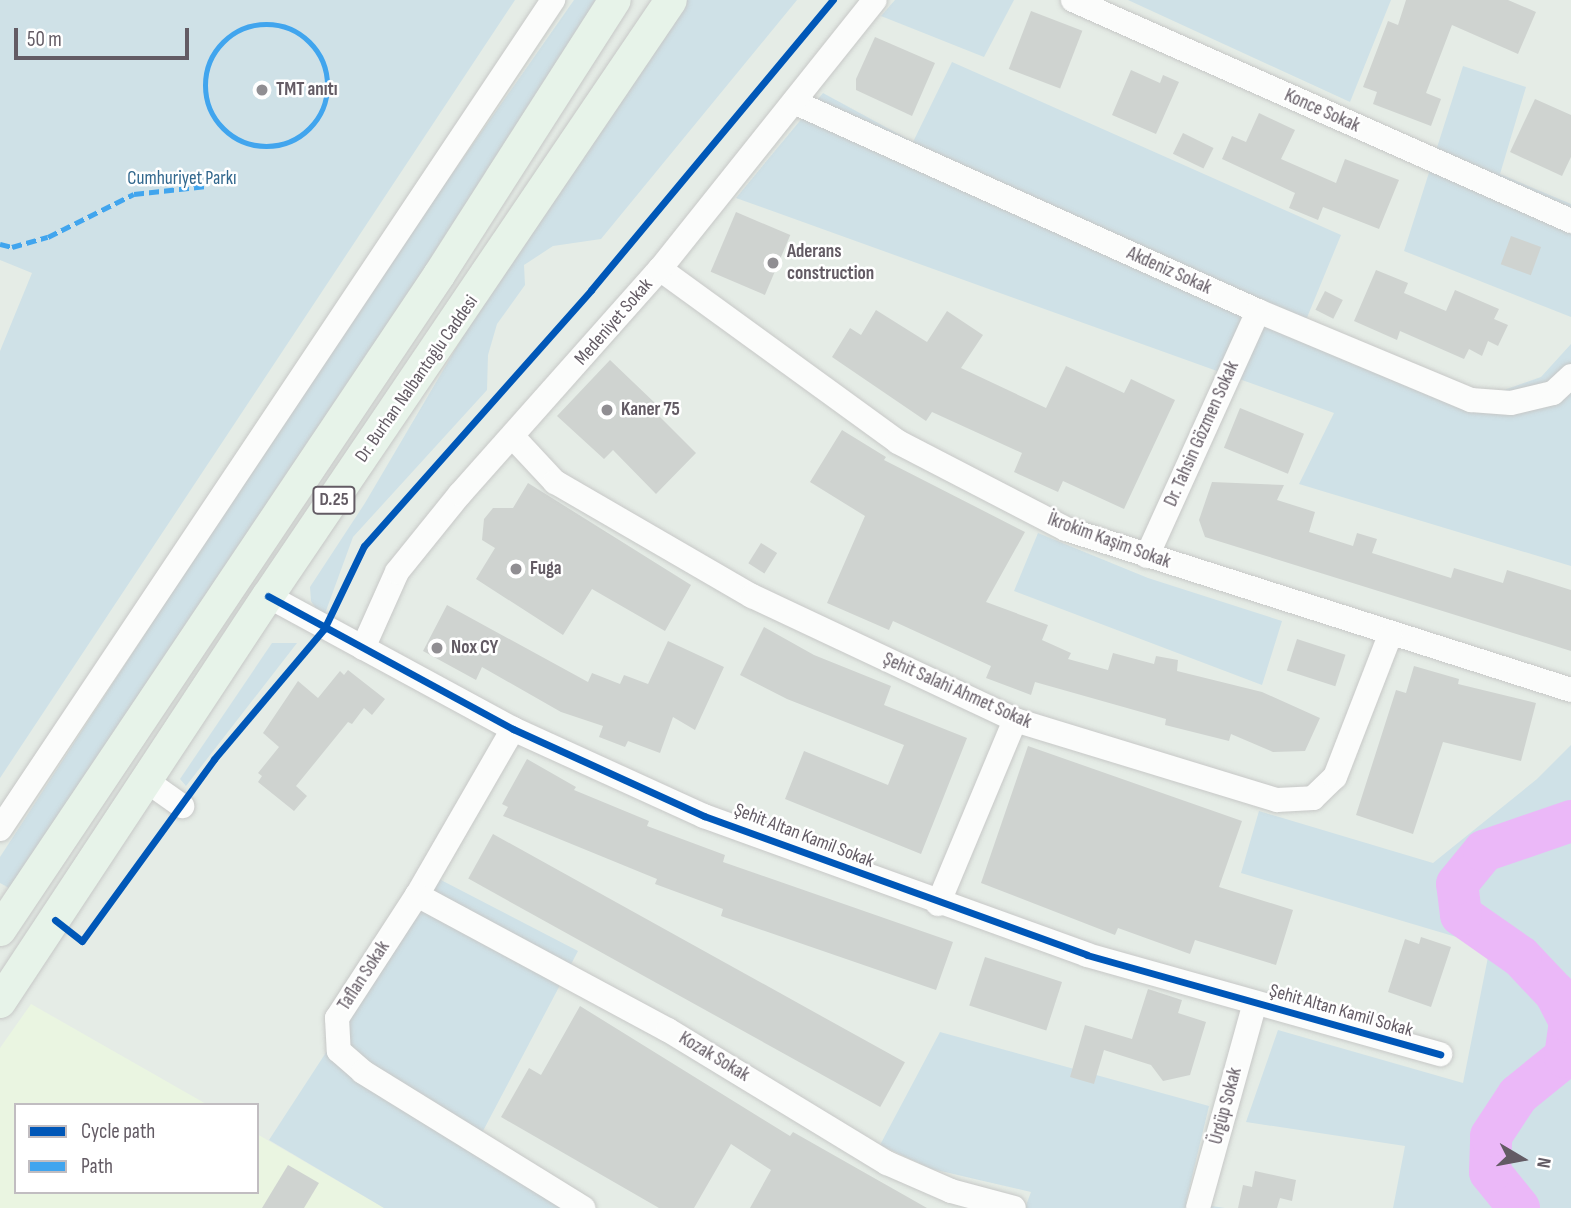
<!DOCTYPE html>
<meta charset="utf-8">
<style>
body{margin:0}
#map{position:relative;width:1571px;height:1208px;overflow:hidden;background:#e5ece6;font-family:"Sofia Sans Condensed",sans-serif}
div>[style]{position:absolute}
[style*='--x']{left:calc(var(--x)*1px);top:calc(var(--y)*1px);width:calc(var(--w)*1px);rotate:calc(var(--a)*1deg)}
.medical>*{inset:0;background:#eaf5e1}
.green>*{inset:0;background:#cfe1e7}
.river>*{height:42px;margin:-21px;padding:0 21px;transform-origin:21px;border-radius:21px;background:#ebb8f8}
.building>*{inset:0;background:#cfd3d0;transform-origin:0 0}
.roads{filter:drop-shadow(0 0 2px #c7c8c7) drop-shadow(0 0 2px #c7c8c7)}
.minor>*{height:24px;margin:-12px;padding:0 12px;transform-origin:12px;border-radius:12px;background:#fbfcfb}
.major>*{height:32px;margin:-16px;padding:0 16px;transform-origin:16px;border-radius:16px;background:#e7f3e9}
.quiet>*{height:5px;margin-top:-2.5px;transform-origin:0;background:repeating-linear-gradient(90deg,#41a5ee 0 10px,transparent 0 15px)}
.quiet>.ring{margin:-2.5px;padding:0;box-sizing:content-box;background:none;border:5px solid #41a5ee;border-radius:50%}
.cycleway>*{height:7px;margin:-3.5px;padding:0 3.5px;transform-origin:3.5px;border-radius:3.5px;background:#0057b8}
.dots>*{width:19px;height:19px;translate:-50% -50%;box-sizing:border-box;border:4px solid #fff;border-radius:50%}
span{translate:-50% -50%;white-space:nowrap;text-align:center;line-height:1.15;-webkit-text-stroke:5px #fff;paint-order:stroke}
.shield-label span{padding:2px 5px;background:#fff;border:2px solid;border-radius:5px;-webkit-text-stroke-width:0}
.shield-label{font-size:18px;color:#635b64;font-weight:700}
.poi-label{font-size:19px;color:#635b64;font-weight:700}
.left{translate:0 -50%;text-align:left}
.street-label{font-size:19px;color:#635b64}
.park-label{font-size:19px;color:#31678d}
.legend{position:absolute;left:14px;top:1103px;width:245px;height:91px;box-sizing:border-box;background:#fff;border:2px solid #c1bdc1;margin:0;padding:9px 12px;list-style:none;font-size:21px;color:#635b64}
.legend li{display:flex;align-items:center;gap:14px;height:35px}
.legend b{width:35px;border:2px solid #c1bdc1}
.north{position:absolute;left:1487px;top:1124px;width:70px;height:70px;-webkit-text-stroke:5px #fff;paint-order:stroke;rotate:100deg;font-size:19px;font-weight:700;line-height:28px;text-align:center;color:#635b64}
.north::after{content:'';display:block;margin:auto;width:24px;height:32px;background:#635b64;clip-path:polygon(50% 0,100% 100%,50% 72%,0 100%)}
.scale{position:absolute;left:14px;top:28px;width:175px;height:32px;box-sizing:border-box;border:4px solid #635b64;border-top:0;padding-left:9px;font-size:21px;line-height:24px;white-space:nowrap;color:#635b64;-webkit-text-stroke:5px #fff;paint-order:stroke}
</style>
<div id="map">
<div class="medical">
<i style="clip-path:polygon(31px 1004px,208px 1105px,16px 1105px,16px 1192px,257px 1192px,257px 1134px,384px 1208px,0 1208px,0 1048px)"></i>
</div>
<div class="green">
<i style="clip-path:polygon(0 0,515px 0,0 778px,0 351px,32px 273px,0 260px)"></i>
<i style="clip-path:polygon(574px 0,605px 0,11px 889px,0 883px,0 857px,337px 338px)"></i>
<i style="clip-path:polygon(684px 0,797px 0,601px 239px,553px 246px,524px 265px,525px 285px,497px 324px,488px 355px,487px 390px,353px 537px,323px 619px,311px 601px,310px 587px,365px 503px,518px 243px)"></i>
<i style="clip-path:polygon(895px 0,1014px 0,984px 57px,881px 16px)"></i>
<i style="clip-path:polygon(1128px 0,1391px 0,1350px 102px)"></i>
<i style="clip-path:polygon(952px 62px,1341px 235px,1299px 337px,1458px 406px,1541px 377px,1571px 344px,1571px 566px,1299px 484px,1334px 413px,736px 198px,823px 93px,913px 142px)"></i>
<i style="clip-path:polygon(1463px 66px,1526px 87px,1500px 174px,1571px 204px,1571px 317px,1404px 251px)"></i>
<i style="clip-path:polygon(1038px 533px,1148px 578px,1282px 621px,1262px 685px,1014px 591px)"></i>
<i style="clip-path:polygon(272px 643px,297px 643px,186px 786px,180px 779px)"></i>
<i style="clip-path:polygon(1571px 745px,1571px 1208px,1393px 1208px,1405px 1146px,1246px 1122px,1278px 1030px,1463px 1083px,1490px 947px,1241px 873px,1259px 811px,1433px 863px,1537px 779px)"></i>
<i style="clip-path:polygon(439px 879px,578px 951px,474px 1148px,568px 1208px,384px 1208px,269px 1140px)"></i>
<i style="clip-path:polygon(940px 1032px,1209px 1106px,1186px 1202px,1225px 1208px,1025px 1208px,1031px 1192px,932px 1169px,880px 1145px)"></i>
</div>
<div class="river">
<i style="--x:1519;--y:1208;--w:46;--a:-128.9"></i>
<i style="--x:1490;--y:1172;--w:36;--a:-88"></i>
<i style="--x:1491;--y:1136;--w:49;--a:-56.6"></i>
<i style="--x:1518;--y:1095;--w:60;--a:-39"></i>
<i style="--x:1565;--y:1057;--w:35;--a:-82"></i>
<i style="--x:1570;--y:1022;--w:33;--a:-117"></i>
<i style="--x:1555;--y:993;--w:50;--a:-133.4"></i>
<i style="--x:1521;--y:957;--w:73;--a:-145"></i>
<i style="--x:1461;--y:915;--w:31;--a:-97"></i>
<i style="--x:1457;--y:884;--w:43;--a:-50.7"></i>
<i style="--x:1484;--y:851;--w:92;--a:-19"></i>
</div>
<div class="building">
<i style="clip-path:polygon(1406px 0,1508px 0,1536px 12px,1518px 54px,1452px 25px,1426px 93px,1441px 99px,1431px 126px,1373px 104px,1377px 92px,1363px 87px,1388px 21px,1398px 25px)"></i>
<i style="left:1031px;top:11px;width:55px;height:62px;rotate:21deg"></i>
<i style="clip-path:polygon(875px 37px,935px 63px,912px 116px,856px 90px,856px 79px)"></i>
<i style="clip-path:polygon(1131px 70px,1160px 83px,1163px 75px,1179px 82px,1156px 134px,1112px 115px)"></i>
<i style="clip-path:polygon(1535px 99px,1571px 115px,1571px 157px,1562px 176px,1510px 152px)"></i>
<i style="clip-path:polygon(1259px 113px,1295px 130px,1281px 159px,1336px 183px,1345px 159px,1399px 180px,1379px 229px,1323px 207px,1318px 220px,1289px 208px,1295px 193px,1222px 159px,1232px 136px,1246px 142px)"></i>
<i style="left:1183px;top:133px;width:34px;height:23px;rotate:26deg"></i>
<i style="left:736px;top:212px;width:59px;height:65px;rotate:23deg"></i>
<i style="left:1511px;top:236px;width:32px;height:30px;rotate:20deg"></i>
<i style="clip-path:polygon(1376px 270px,1408px 283px,1404px 293px,1446px 311px,1455px 290px,1499px 309px,1494px 319px,1508px 325px,1498px 346px,1488px 341px,1482px 356px,1469px 349px,1464px 359px,1400px 331px,1397px 340px,1354px 321px)"></i>
<i style="left:1325px;top:291px;width:20px;height:21px;rotate:27deg"></i>
<i style="clip-path:polygon(876px 310px,927px 342px,947px 311px,983px 335px,961px 368px,1046px 408px,1066px 366px,1124px 393px,1131px 379px,1175px 400px,1124px 509px,1063px 481px,1058px 492px,1014px 472px,1022px 453px,932px 412px,926px 421px,832px 357px,850px 328px,861px 335px)"></i>
<i style="clip-path:polygon(610px 360px,656px 404px,652px 409px,696px 453px,656px 494px,613px 450px,604px 459px,557px 416px)"></i>
<i style="left:1240px;top:408px;width:69px;height:43px;rotate:22deg"></i>
<i style="clip-path:polygon(842px 430px,886px 457px,884px 460px,1025px 532px,986px 602px,1048px 625px,1042px 640px,1071px 653px,1068px 659px,1108px 670px,1113px 653px,1154px 664px,1156px 656px,1178px 660px,1177px 671px,1262px 692px,1320px 718px,1305px 751px,1273px 752px,1231px 734px,1229px 741px,1165px 725px,1166px 719px,1035px 682px,1031px 695px,986px 678px,991px 666px,893px 621px,889px 630px,827px 603px,865px 516px,810px 482px)"></i>
<i style="clip-path:polygon(1212px 482px,1284px 485px,1277px 500px,1315px 512px,1309px 532px,1353px 546px,1357px 533px,1377px 539px,1372px 553px,1451px 578px,1454px 568px,1503px 583px,1507px 570px,1571px 590px,1571px 651px,1205px 537px,1199px 520px)"></i>
<i style="clip-path:polygon(528px 483px,691px 585px,665px 631px,592px 589px,563px 635px,476px 579px,495px 548px,482px 540px,484px 519px,493px 508px,513px 508px)"></i>
<i style="left:761px;top:543px;width:19px;height:24px;rotate:32deg"></i>
<i style="clip-path:polygon(447px 605px,588px 682px,592px 673px,620px 684px,624px 675px,648px 684px,668px 641px,724px 667px,695px 730px,673px 717px,660px 753px,628px 741px,625px 747px,599px 737px,603px 726px,561px 712px,482px 667px,476px 680px,423px 651px)"></i>
<i style="clip-path:polygon(764px 627px,814px 655px,891px 686px,884px 705px,967px 738px,921px 854px,785px 799px,804px 751px,888px 785px,904px 745px,787px 699px,740px 675px)"></i>
<i style="left:1297px;top:639px;width:51px;height:33px;rotate:18deg"></i>
<i style="clip-path:polygon(1414px 666px,1459px 679px,1458px 684px,1536px 703px,1521px 761px,1443px 742px,1413px 834px,1356px 815px,1396px 690px,1406px 693px)"></i>
<i style="clip-path:polygon(348px 670px,385px 699px,372px 715px,364px 708px,352px 724px,348px 722px,296px 786px,307px 796px,294px 811px,258px 782px,262px 776px,258px 773px,279px 747px,263px 733px,298px 681px,318px 698px,340px 671px,344px 675px)"></i>
<i style="clip-path:polygon(1028px 746px,1242px 821px,1219px 887px,1293px 910px,1276px 965px,1195px 940px,1190px 954px,1118px 928px,1115px 935px,981px 883px)"></i>
<i style="clip-path:polygon(527px 759px,576px 787px,574px 790px,649px 821px,647px 826px,725px 855px,723px 862px,953px 942px,936px 990px,721px 916px,723px 909px,655px 884px,657px 879px,503px 816px,508px 807px,502px 804px)"></i>
<i style="left:493px;top:834px;width:471px;height:51px;rotate:29deg"></i>
<i style="clip-path:polygon(1421px 937px,1451px 947px,1431px 1007px,1388px 992px,1405px 939px,1419px 944px)"></i>
<i style="left:985px;top:957px;width:81px;height:51px;rotate:18deg"></i>
<i style="clip-path:polygon(1148px 989px,1182px 1000px,1178px 1013px,1206px 1022px,1190px 1075px,1163px 1081px,1151px 1065px,1104px 1050px,1094px 1084px,1070px 1077px,1085px 1025px,1132px 1039px)"></i>
<i style="clip-path:polygon(580px 1006px,790px 1136px,793px 1132px,927px 1208px,750px 1208px,771px 1170px,731px 1144px,694px 1208px,659px 1208px,501px 1117px,529px 1068px,541px 1075px)"></i>
<i style="clip-path:polygon(288px 1165px,319px 1183px,304px 1208px,262px 1208px)"></i>
<i style="clip-path:polygon(1255px 1171px,1296px 1180px,1292px 1201px,1280px 1198px,1277px 1208px,1238px 1208px,1243px 1185px,1252px 1187px)"></i>
</div>
<div class="roads">
<div class="minor">
<i style="--x:1073;--y:0;--w:545;--a:23.93"></i>
<i style="--x:794;--y:102;--w:509;--a:24.25"></i>
<i style="--x:1258;--y:311;--w:231;--a:22.7"></i>
<i style="--x:1471;--y:400;--w:40;--a:4.3"></i>
<i style="--x:1511;--y:403;--w:43;--a:-13.4"></i>
<i style="--x:1553;--y:393;--w:25;--a:-43"></i>
<i style="--x:660;--y:269;--w:294;--a:36"></i>
<i style="--x:898;--y:442;--w:189;--a:27.4"></i>
<i style="--x:1066;--y:529;--w:530;--a:17.68"></i>
<i style="--x:513;--y:437;--w:62;--a:47"></i>
<i style="--x:555;--y:482;--w:228;--a:30.1"></i>
<i style="--x:752;--y:596;--w:291;--a:25.2"></i>
<i style="--x:1015;--y:720;--w:274;--a:17"></i>
<i style="--x:1277;--y:800;--w:36;--a:-3"></i>
<i style="--x:1313;--y:798;--w:30;--a:-44"></i>
<i style="--x:1335;--y:777;--w:152;--a:-68.8"></i>
<i style="--x:1147;--y:556;--w:269;--a:-65.6"></i>
<i style="--x:268;--y:596;--w:279;--a:28.5"></i>
<i style="--x:513;--y:729;--w:210;--a:24.5"></i>
<i style="--x:704;--y:816;--w:407;--a:19.9"></i>
<i style="--x:1087;--y:955;--w:367;--a:15.7"></i>
<i style="--x:363;--y:648;--w:83;--a:-65.9"></i>
<i style="--x:397;--y:572;--w:100;--a:-51.1"></i>
<i style="--x:460;--y:494;--w:301;--a:-48.4"></i>
<i style="--x:660;--y:269;--w:344;--a:-51.4"></i>
<i style="--x:513;--y:729;--w:192;--a:120"></i>
<i style="--x:417;--y:895;--w:147;--a:123"></i>
<i style="--x:337;--y:1018;--w:33;--a:87"></i>
<i style="--x:339;--y:1051;--w:32;--a:41"></i>
<i style="--x:363;--y:1072;--w:259;--a:31.7"></i>
<i style="--x:148;--y:782;--w:42;--a:35.2"></i>
<i style="--x:0;--y:829;--w:997;--a:-56.29"></i>
<i style="--x:417;--y:895;--w:285;--a:28.3"></i>
<i style="--x:668;--y:1030;--w:256;--a:31.3"></i>
<i style="--x:887;--y:1163;--w:70;--a:23.6"></i>
<i style="--x:951;--y:1191;--w:65;--a:15.1"></i>
<i style="--x:938;--y:904;--w:199;--a:-67.3"></i>
<i style="--x:1198;--y:1208;--w:213;--a:-74.5"></i>
</div>
<div class="major">
<i style="--x:0;--y:930;--w:789;--a:-56.17"></i>
<i style="--x:439;--y:275;--w:326;--a:-57.4"></i>
<i style="--x:0;--y:1002;--w:486;--a:-56.6"></i>
<i style="--x:268;--y:596;--w:719;--a:-55.93"></i>
</div>
</div>
<div class="quiet">
<i class="ring" style="left:205px;top:24px;width:117px;height:117px"></i>
<i style="--x:0;--y:244;--w:12;--a:14"></i>
<i style="--x:12;--y:247;--w:37;--a:-16"></i>
<i style="--x:48;--y:237;--w:96;--a:-26.6"></i>
<i style="--x:134;--y:194;--w:73;--a:-6.3"></i>
</div>
<div class="cycleway">
<i style="--x:268;--y:596;--w:279;--a:28.5"></i>
<i style="--x:513;--y:729;--w:210;--a:24.5"></i>
<i style="--x:704;--y:816;--w:407;--a:19.9"></i>
<i style="--x:1087;--y:955;--w:367;--a:15.7"></i>
<i style="--x:55;--y:920;--w:34;--a:38"></i>
<i style="--x:82;--y:941;--w:225;--a:-54"></i>
<i style="--x:214;--y:759;--w:170;--a:-49.8"></i>
<i style="--x:324;--y:629;--w:92;--a:-64.3"></i>
<i style="--x:364;--y:546;--w:342;--a:-48.4"></i>
<i style="--x:591;--y:290;--w:378;--a:-50.2"></i>
</div>
<div class="dots">
<i style="left:262px;top:90px;background:#908e92"></i>
<i style="left:773px;top:263px;background:#908e92"></i>
<i style="left:607px;top:410px;background:#908e92"></i>
<i style="left:516px;top:569px;background:#908e92"></i>
<i style="left:437px;top:648px;background:#908e92"></i>
</div>
<div class="shield-label">
<span style="left:334px;top:500px">D.25</span>
</div>
<div class="poi-label">
<span class="left" style="left:276px;top:90px">TMT anıtı</span>
<span class="left" style="left:787px;top:263px">Aderans<br>construction</span>
<span class="left" style="left:621px;top:410px">Kaner 75</span>
<span class="left" style="left:530px;top:569px">Fuga</span>
<span class="left" style="left:451px;top:648px">Nox CY</span>
</div>
<div class="street-label">
<span style="left:1322px;top:111px;rotate:24deg">Konce Sokak</span>
<span style="left:1169px;top:271px;rotate:24deg">Akdeniz Sokak</span>
<span style="left:614px;top:322px;rotate:-49deg">Medeniyet Sokak</span>
<span style="left:417px;top:379px;rotate:-55deg">Dr. Burhan Nalbantoğlu Caddesi</span>
<span style="left:1202px;top:434px;rotate:-66deg">Dr. Tahsin Gözmen Sokak</span>
<span style="left:1109px;top:541px;rotate:20deg">İkrokim Kaşim Sokak</span>
<span style="left:957px;top:691px;rotate:24deg">Şehit Salahi Ahmet Sokak</span>
<span style="left:804px;top:836px;rotate:21deg">Şehit Altan Kamil Sokak</span>
<span style="left:364px;top:976px;rotate:-57deg">Taflan Sokak</span>
<span style="left:1341px;top:1011px;rotate:16deg">Şehit Altan Kamil Sokak</span>
<span style="left:714px;top:1057px;rotate:31deg">Kozak Sokak</span>
<span style="left:1226px;top:1106px;rotate:-75deg">Ürgüp Sokak</span>
</div>
<div class="park-label">
<span style="left:182px;top:179px">Cumhuriyet Parkı</span>
</div>
<ul class="legend">
<li><b style="height:9px;background:#0057b8"></b>Cycle path</li>
<li><b style="height:9px;background:#41a5ee"></b>Path</li>
</ul>
<div class="north">N</div>
<div class="scale">50 m</div>
</div>
